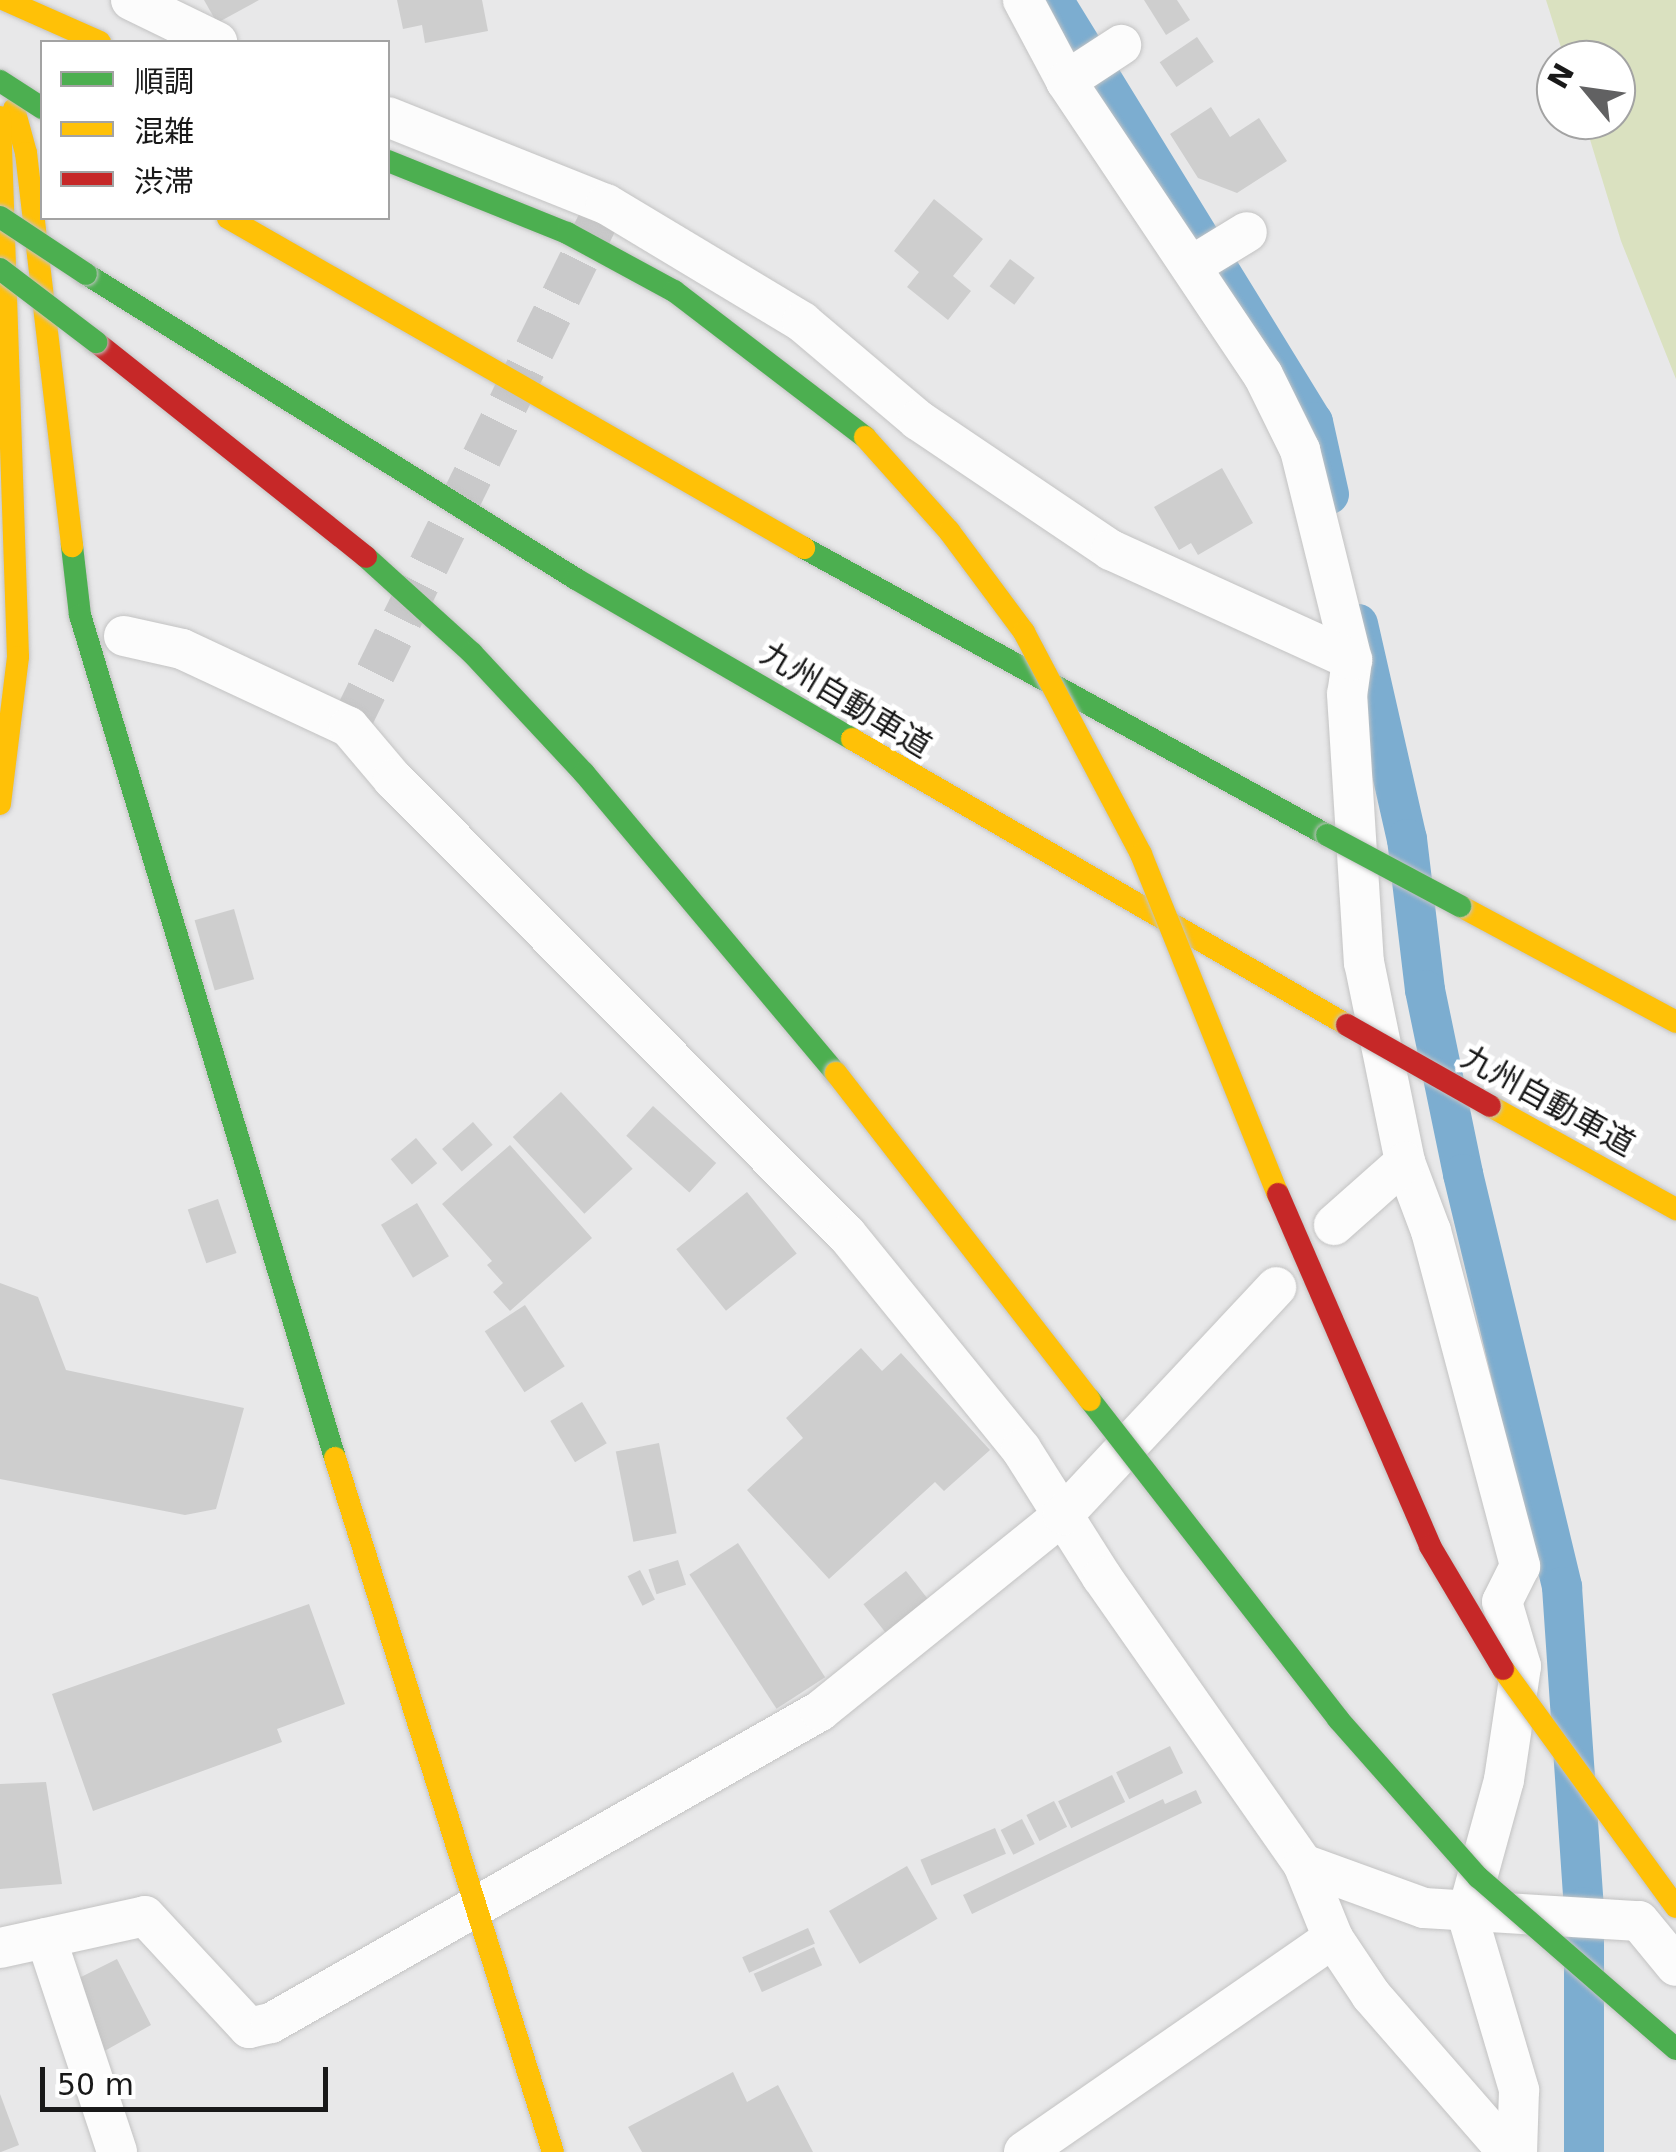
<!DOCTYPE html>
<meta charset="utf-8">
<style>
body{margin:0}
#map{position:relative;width:1676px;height:2152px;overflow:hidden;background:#e8e8e9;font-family:"DejaVu Sans","Noto Sans JP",sans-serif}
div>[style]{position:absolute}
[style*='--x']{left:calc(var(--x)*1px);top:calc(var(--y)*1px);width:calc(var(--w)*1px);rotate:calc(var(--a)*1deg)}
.green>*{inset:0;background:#dae1c0}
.canal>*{height:40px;margin:-20px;padding:0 20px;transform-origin:20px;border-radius:20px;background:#7cadd0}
.building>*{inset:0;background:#cecece;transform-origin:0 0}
.street-tunnel>*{height:40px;margin-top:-20px;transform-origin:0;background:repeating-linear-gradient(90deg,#c9c9ca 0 40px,transparent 0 60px)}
.roads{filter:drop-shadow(0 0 2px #c3c3c3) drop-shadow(0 0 2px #c3c3c3)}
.street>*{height:40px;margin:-20px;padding:0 20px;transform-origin:20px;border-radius:20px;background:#fcfcfc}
.fast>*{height:22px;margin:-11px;padding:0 11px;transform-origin:11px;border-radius:11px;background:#4caf50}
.slow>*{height:22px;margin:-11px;padding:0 11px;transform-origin:11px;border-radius:11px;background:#ffc107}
.jam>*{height:22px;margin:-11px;padding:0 11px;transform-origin:11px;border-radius:11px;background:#c62828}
.bridges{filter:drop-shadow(0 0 2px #c3c3c3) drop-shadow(0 0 2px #c3c3c3)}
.fast-bridge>*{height:22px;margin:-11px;padding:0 11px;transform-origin:11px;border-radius:11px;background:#4caf50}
.slow-bridge>*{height:22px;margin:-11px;padding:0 11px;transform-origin:11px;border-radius:11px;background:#ffc107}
.jam-bridge>*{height:22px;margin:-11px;padding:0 11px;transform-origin:11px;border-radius:11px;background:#c62828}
span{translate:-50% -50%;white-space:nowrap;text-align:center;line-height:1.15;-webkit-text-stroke:10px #fff;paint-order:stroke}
.street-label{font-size:32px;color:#191919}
.legend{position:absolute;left:40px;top:40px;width:350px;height:180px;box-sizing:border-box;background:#fff;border:2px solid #a3a3a3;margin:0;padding:12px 18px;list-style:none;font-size:30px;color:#191919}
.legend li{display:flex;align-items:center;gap:20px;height:50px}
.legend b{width:50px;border:2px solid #a3a3a3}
.north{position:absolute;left:1536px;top:40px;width:100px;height:100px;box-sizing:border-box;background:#fff;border:2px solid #a3a3a3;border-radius:50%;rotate:299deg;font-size:28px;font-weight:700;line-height:40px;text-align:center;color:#191919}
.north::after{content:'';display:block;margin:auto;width:35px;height:45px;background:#616162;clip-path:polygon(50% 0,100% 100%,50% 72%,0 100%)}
.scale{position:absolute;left:40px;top:2067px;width:288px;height:45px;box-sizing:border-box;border:5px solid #191919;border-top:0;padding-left:12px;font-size:30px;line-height:35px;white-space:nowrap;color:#191919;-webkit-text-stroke:8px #fff;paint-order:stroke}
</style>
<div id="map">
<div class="green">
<i style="clip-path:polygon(1546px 0,1676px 0,1676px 379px,1621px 241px,1584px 120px,1616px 120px,1616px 60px,1565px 60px)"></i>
</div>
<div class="canal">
<i style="--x:1053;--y:0;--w:496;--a:58.4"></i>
<i style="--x:1313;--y:422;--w:74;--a:77.5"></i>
<i style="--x:1358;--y:624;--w:221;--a:77.2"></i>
<i style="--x:1407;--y:839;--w:152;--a:83.2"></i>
<i style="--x:1425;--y:990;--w:188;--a:78.3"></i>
<i style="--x:1463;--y:1174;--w:425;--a:76.5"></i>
<i style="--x:1562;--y:1587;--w:321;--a:86.1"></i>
<i style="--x:1584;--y:1907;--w:245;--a:90"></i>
</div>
<div class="building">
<i style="clip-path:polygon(204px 0,259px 0,217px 23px)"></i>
<i style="clip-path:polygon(397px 0,482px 0,488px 31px,425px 43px,422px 25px,403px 29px)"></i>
<i style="clip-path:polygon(1144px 0,1177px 0,1190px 20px,1166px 35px)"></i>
<i style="left:1197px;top:37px;width:30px;height:45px;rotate:56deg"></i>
<i style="clip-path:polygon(1211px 107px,1230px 137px,1259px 118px,1287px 161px,1237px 193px,1198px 178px,1170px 134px)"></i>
<i style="clip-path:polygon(934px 199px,983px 239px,953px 276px,971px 291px,948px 320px,907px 287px,919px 272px,894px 251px)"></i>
<i style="left:1010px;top:259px;width:31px;height:34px;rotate:37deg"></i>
<i style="clip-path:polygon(1222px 468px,1253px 523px,1198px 555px,1191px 543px,1179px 550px,1154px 507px)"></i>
<i style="left:234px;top:909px;width:73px;height:41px;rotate:74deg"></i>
<i style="left:561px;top:1092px;width:105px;height:66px;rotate:47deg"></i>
<i style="left:653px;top:1106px;width:85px;height:40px;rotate:42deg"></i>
<i style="left:473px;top:1122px;width:30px;height:41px;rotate:49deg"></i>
<i style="left:416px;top:1138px;width:33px;height:33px;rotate:50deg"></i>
<i style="clip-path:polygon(510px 1145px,592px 1238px,510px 1311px,493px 1292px,503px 1283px,487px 1265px,492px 1261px,442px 1204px)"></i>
<i style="left:747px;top:1192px;width:79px;height:91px;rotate:51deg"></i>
<i style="left:218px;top:1199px;width:57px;height:32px;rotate:71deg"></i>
<i style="left:417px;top:1203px;width:62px;height:42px;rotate:59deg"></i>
<i style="clip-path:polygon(0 1283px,38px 1297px,66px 1370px,244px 1408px,216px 1509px,185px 1515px,0 1479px)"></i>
<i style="left:525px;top:1305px;width:73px;height:48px;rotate:57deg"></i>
<i style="clip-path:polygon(861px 1348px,882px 1371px,901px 1353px,990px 1450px,944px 1491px,935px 1482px,829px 1579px,747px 1490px,803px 1438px,786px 1418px)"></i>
<i style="left:582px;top:1402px;width:48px;height:37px;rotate:59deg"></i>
<i style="left:659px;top:1443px;width:92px;height:44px;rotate:79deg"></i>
<i style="left:738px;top:1543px;width:160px;height:58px;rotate:57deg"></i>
<i style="left:678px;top:1560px;width:26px;height:31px;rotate:72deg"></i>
<i style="left:640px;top:1570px;width:33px;height:14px;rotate:63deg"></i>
<i style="left:906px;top:1571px;width:50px;height:54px;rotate:52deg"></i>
<i style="clip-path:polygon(309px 1604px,345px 1704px,277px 1729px,282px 1742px,93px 1811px,52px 1694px)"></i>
<i style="left:1170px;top:1746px;width:30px;height:60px;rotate:64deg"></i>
<i style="left:1112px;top:1775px;width:30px;height:60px;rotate:64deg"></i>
<i style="clip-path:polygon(46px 1782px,62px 1884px,0 1889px,0 1784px)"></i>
<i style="clip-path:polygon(1196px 1790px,1202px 1803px,972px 1914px,963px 1895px,1163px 1799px,1165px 1804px)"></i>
<i style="left:1054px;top:1801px;width:29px;height:31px;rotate:63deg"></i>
<i style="left:1022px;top:1819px;width:28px;height:24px;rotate:63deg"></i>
<i style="left:995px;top:1828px;width:28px;height:81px;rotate:67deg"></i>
<i style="left:907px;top:1866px;width:61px;height:90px;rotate:60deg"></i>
<i style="left:808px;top:1928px;width:17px;height:72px;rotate:66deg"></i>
<i style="left:814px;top:1947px;width:20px;height:66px;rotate:66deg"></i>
<i style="clip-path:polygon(117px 1959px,151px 2025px,92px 2058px,69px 1983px)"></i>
<i style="clip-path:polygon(733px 2072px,747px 2102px,778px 2085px,813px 2152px,642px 2152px,628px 2127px)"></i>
<i style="clip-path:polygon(0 2094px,19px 2145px,1px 2152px,0 2152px)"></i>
</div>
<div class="street-tunnel">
<i style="--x:349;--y:727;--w:564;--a:-63.8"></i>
</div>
<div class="roads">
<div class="street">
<i style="--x:131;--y:0;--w:96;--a:26"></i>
<i style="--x:1023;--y:0;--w:92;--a:62"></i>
<i style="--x:1066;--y:81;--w:354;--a:56.2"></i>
<i style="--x:1263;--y:375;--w:84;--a:63.7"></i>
<i style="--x:1300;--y:450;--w:216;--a:76.1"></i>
<i style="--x:1352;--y:660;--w:34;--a:98"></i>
<i style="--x:1347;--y:694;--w:269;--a:86.4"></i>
<i style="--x:1364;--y:962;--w:204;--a:78.4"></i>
<i style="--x:1405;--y:1162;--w:74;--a:69.4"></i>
<i style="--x:1431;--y:1231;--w:347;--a:75.1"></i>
<i style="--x:1520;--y:1566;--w:40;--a:116.6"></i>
<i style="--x:1502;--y:1602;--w:67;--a:73.5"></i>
<i style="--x:1521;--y:1666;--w:115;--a:98.5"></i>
<i style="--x:1504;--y:1780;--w:139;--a:105.4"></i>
<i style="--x:1467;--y:1914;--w:184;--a:73.5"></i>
<i style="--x:1519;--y:2090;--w:62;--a:91.8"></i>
<i style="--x:1066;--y:81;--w:66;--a:-33.2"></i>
<i style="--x:388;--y:117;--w:235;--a:21.8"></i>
<i style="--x:606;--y:204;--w:229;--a:31"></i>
<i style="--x:802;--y:322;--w:152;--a:40.2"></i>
<i style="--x:918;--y:420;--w:233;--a:34"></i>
<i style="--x:1111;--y:550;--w:265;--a:24.5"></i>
<i style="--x:1193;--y:265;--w:63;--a:-31.4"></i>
<i style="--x:124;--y:636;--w:59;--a:12.6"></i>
<i style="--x:182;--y:649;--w:184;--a:25"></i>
<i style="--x:349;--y:727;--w:68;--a:49.8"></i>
<i style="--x:393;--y:779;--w:643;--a:45.13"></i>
<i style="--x:847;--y:1235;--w:276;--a:50.9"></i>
<i style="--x:1021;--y:1449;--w:151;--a:57.7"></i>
<i style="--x:1102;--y:1577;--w:350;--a:55"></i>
<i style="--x:1303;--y:1864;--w:80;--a:67.9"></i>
<i style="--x:1333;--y:1938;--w:69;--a:56.3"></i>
<i style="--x:1371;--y:1995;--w:208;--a:48.9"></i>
<i style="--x:1334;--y:1225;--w:95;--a:-41.6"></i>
<i style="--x:1303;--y:1864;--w:129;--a:20"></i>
<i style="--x:1424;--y:1908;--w:215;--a:3.5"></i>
<i style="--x:1639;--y:1921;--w:58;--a:50.6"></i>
<i style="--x:46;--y:1938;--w:225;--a:71.6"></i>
<i style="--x:0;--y:1948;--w:148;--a:-12.4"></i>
<i style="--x:145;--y:1916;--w:153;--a:47.1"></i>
<i style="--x:249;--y:2028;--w:23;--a:-13"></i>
<i style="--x:271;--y:2023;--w:631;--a:-29.61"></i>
<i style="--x:820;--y:1711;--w:312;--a:-38.9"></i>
<i style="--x:1063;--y:1515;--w:312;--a:-46.9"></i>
<i style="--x:1024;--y:2152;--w:376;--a:-34.7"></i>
</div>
<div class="fast">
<i style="--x:86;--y:274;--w:577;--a:31.9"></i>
<i style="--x:576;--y:579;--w:319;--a:30.1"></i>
<i style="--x:72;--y:546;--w:69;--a:83.4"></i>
<i style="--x:80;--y:615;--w:881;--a:73.17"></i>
<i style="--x:804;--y:548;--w:597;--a:28.76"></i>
<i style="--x:366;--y:557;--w:143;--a:42.2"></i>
<i style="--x:472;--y:653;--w:164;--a:47"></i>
<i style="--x:584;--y:773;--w:392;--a:50"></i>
</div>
<div class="slow">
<i style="--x:5;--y:0;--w:104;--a:23.9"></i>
<i style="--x:14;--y:109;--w:46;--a:74.7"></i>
<i style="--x:26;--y:153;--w:396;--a:83.3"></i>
<i style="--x:0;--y:117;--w:540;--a:88.09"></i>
<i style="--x:18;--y:657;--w:148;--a:97"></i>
<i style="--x:228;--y:218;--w:664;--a:29.81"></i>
<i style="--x:852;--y:739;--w:572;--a:30.02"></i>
<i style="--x:1460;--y:906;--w:245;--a:28.2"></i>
<i style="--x:1490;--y:1106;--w:213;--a:29"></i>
<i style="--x:335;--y:1458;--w:727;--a:72.56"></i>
</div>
<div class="jam">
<i style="--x:96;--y:342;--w:345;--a:38.5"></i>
</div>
</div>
<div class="bridges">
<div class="fast-bridge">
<i style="--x:0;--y:81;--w:50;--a:32.7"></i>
<i style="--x:388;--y:161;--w:193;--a:21.9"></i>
<i style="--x:567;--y:233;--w:122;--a:28.5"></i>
<i style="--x:674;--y:291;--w:240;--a:37.4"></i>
<i style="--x:0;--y:217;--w:103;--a:33.5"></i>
<i style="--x:0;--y:269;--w:121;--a:37.2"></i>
<i style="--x:1327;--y:835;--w:151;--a:28.1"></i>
<i style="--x:1090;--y:1400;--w:404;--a:52.1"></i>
<i style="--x:1338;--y:1719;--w:211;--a:48.5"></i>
<i style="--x:1478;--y:1877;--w:262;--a:41"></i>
</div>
<div class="slow-bridge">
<i style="--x:865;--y:437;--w:126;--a:48.2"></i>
<i style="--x:949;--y:531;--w:126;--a:53.4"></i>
<i style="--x:1024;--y:632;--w:251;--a:62.2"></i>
<i style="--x:1141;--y:854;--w:367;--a:68.1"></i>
<i style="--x:836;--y:1073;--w:414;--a:52.2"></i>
<i style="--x:1503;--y:1669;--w:294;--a:54"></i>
</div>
<div class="jam-bridge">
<i style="--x:1347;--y:1025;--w:164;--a:29.5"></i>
<i style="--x:1278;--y:1194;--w:383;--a:66.6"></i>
<i style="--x:1430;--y:1546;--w:143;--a:59.3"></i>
</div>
</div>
<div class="street-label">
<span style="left:846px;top:700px;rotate:31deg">九州自動車道</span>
<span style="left:1548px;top:1101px;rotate:29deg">九州自動車道</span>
</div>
<ul class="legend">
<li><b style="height:12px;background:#4caf50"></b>順調</li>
<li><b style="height:12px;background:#ffc107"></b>混雑</li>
<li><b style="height:12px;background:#c62828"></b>渋滞</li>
</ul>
<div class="north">N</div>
<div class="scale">50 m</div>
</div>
